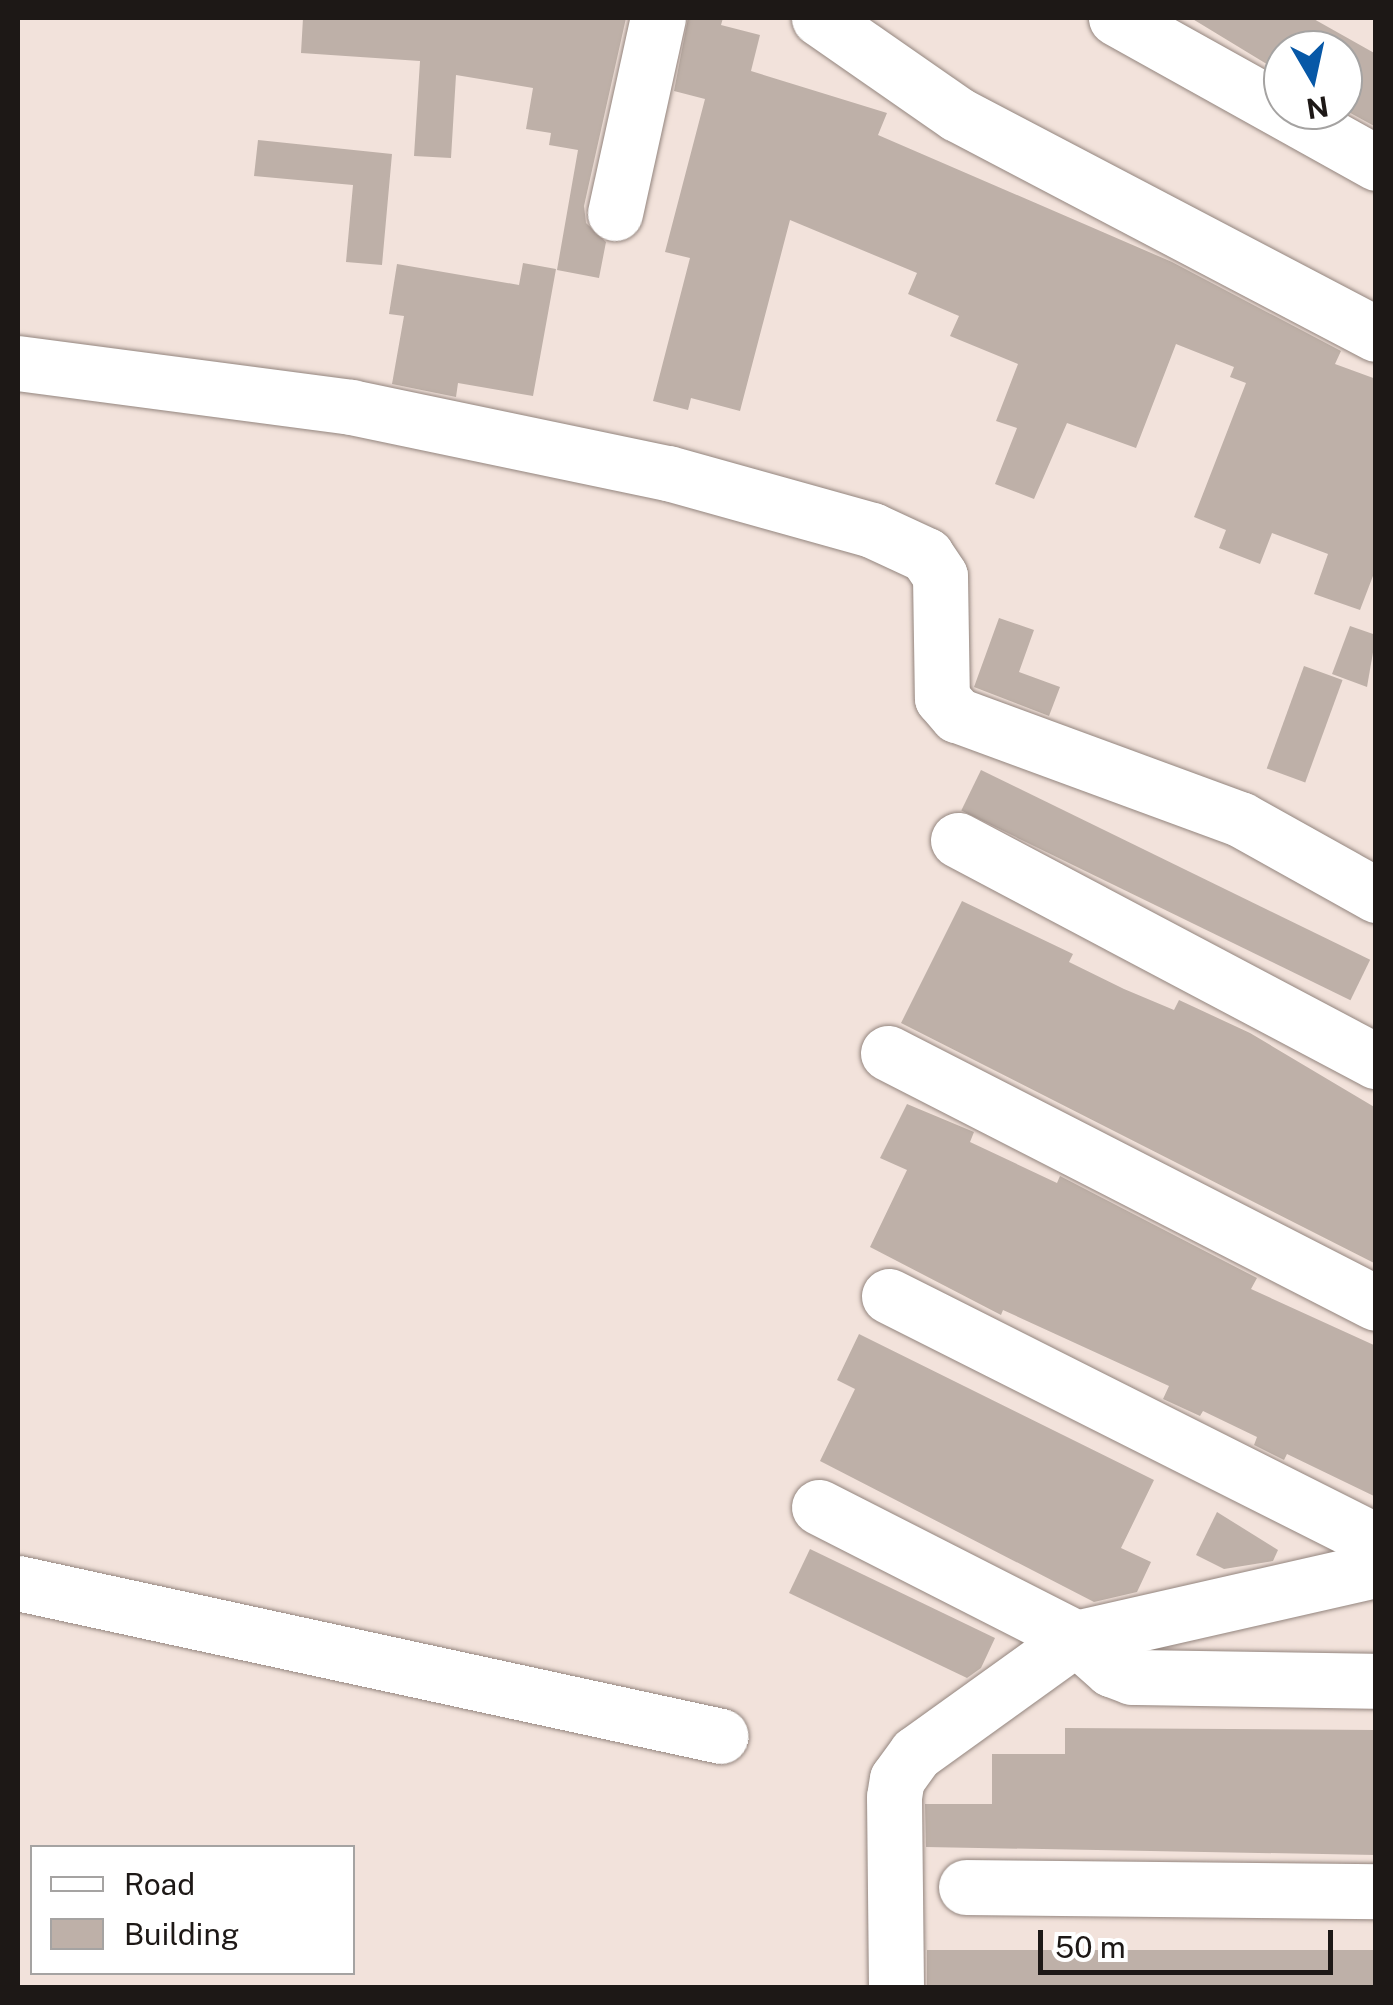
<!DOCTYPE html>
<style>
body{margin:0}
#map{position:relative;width:1393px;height:2005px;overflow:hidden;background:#f2e2db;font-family:"Public Sans",sans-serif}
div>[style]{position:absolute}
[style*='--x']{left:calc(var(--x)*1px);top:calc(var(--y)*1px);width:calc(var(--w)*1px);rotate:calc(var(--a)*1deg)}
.building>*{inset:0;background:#beb0a8;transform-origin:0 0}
.roads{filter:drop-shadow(0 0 2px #93857e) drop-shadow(0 0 2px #93857e)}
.minor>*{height:55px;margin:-27.5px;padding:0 27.5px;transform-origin:27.5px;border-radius:27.5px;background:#fff}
span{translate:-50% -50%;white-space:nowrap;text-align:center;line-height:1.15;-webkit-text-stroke:10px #fff;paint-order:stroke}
.frame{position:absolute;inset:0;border:20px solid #1d1816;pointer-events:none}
.legend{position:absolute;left:30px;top:1845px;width:325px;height:130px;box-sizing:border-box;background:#fff;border:2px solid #a5a3a2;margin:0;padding:12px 18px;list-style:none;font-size:30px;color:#1d1816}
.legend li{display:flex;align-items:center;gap:20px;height:50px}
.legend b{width:50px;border:2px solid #a5a3a2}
.north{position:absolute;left:1263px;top:30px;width:100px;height:100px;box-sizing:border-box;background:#fff;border:2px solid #a5a3a2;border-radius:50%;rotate:171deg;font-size:28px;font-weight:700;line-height:40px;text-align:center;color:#1d1816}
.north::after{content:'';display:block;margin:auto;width:35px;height:45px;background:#0758a7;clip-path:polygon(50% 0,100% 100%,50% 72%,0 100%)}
.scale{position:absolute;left:1038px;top:1930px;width:295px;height:45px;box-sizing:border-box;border:5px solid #1d1816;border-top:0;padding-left:12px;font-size:30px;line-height:35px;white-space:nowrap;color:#1d1816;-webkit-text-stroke:8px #fff;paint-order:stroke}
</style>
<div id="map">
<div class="building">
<i style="clip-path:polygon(303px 18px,626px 18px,584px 206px,586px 223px,606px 242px,599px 278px,557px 270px,578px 150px,549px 145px,551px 133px,526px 129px,533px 88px,456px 75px,451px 158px,414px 156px,420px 61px,301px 53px)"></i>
<i style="clip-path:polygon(688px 18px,723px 18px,721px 25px,760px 35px,751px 71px,887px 113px,878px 135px,1172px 262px,1341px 351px,1335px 364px,1376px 379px,1376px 568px,1360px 610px,1314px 594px,1328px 554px,1272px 533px,1260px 564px,1219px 548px,1226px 530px,1194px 517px,1246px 383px,1230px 377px,1234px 367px,1176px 344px,1136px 448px,1067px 423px,1034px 499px,995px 484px,1017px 428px,996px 421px,1018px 364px,950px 336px,959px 316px,908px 294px,917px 273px,790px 220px,740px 411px,691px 398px,688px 410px,653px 401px,690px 258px,665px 252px,705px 99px,674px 91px)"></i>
<i style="clip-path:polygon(1191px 18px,1312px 18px,1376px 54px,1376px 127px,1343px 109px,1343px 50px,1283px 50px,1283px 74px)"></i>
<i style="clip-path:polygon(258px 140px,392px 154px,382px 265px,346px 262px,353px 185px,254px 176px)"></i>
<i style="clip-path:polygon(523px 263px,556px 269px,533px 396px,458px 383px,456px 397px,392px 384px,404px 316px,389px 314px,397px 264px,519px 285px)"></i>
<i style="clip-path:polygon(999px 618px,1034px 630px,1019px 672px,1060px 687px,1049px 716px,974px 687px)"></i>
<i style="clip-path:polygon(1350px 626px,1376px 635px,1367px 687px,1332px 674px)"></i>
<i style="left:1304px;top:666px;width:41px;height:109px;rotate:20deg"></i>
<i style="left:981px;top:770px;width:433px;height:45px;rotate:26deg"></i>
<i style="clip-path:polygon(962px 901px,1073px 954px,1069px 962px,1124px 989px,1174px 1010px,1179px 1000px,1250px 1033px,1376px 1108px,1376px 1264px,901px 1023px)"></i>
<i style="clip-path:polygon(907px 1104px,974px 1132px,970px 1142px,1057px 1183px,1060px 1176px,1257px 1278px,1251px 1289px,1376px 1346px,1376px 1497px,1287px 1454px,1284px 1460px,1254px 1445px,1257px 1437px,1203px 1411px,1200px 1416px,1163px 1399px,1169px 1386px,1003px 1310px,1001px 1315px,870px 1247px,907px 1170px,880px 1158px)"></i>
<i style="clip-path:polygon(859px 1334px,1154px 1480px,1121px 1548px,1151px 1562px,1137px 1592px,1094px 1602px,820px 1461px,855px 1389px,837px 1380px)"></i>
<i style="clip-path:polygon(1217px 1512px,1278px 1550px,1273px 1561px,1224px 1569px,1196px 1555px)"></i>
<i style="clip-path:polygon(810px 1549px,995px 1638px,981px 1668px,967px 1678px,789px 1593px)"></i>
<i style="clip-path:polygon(1065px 1728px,1375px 1730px,1376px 1855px,926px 1847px,925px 1804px,992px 1804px,992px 1754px,1065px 1754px)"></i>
<i style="left:927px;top:1950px;width:448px;height:38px"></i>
</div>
<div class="roads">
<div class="minor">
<i style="--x:819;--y:18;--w:168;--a:34.8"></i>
<i style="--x:957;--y:114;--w:473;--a:27.7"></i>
<i style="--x:1116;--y:18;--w:298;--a:29.1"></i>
<i style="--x:615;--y:213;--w:200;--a:-77.6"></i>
<i style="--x:18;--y:363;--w:336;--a:7.5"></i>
<i style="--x:351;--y:407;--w:324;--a:11.8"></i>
<i style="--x:668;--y:473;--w:212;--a:15.6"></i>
<i style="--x:872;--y:530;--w:60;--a:24.8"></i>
<i style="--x:926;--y:555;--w:25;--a:56"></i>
<i style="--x:940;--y:576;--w:122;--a:89.1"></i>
<i style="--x:942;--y:698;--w:23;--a:49"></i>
<i style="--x:957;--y:715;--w:302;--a:20.2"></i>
<i style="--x:1240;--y:819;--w:156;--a:29.2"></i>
<i style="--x:958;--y:840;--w:473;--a:27.9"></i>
<i style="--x:888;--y:1053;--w:548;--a:27.13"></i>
<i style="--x:889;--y:1296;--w:545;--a:26.71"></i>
<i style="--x:819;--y:1507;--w:288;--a:27"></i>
<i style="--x:1076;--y:1638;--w:47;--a:41.5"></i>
<i style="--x:1111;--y:1669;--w:22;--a:21"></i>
<i style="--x:1132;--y:1677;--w:244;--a:0.9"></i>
<i style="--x:18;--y:1583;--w:719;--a:12.28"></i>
<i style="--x:966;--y:1887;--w:410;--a:0.6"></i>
<i style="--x:896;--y:1988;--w:191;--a:-90.6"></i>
<i style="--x:894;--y:1797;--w:18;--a:-81"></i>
<i style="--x:897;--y:1779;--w:32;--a:-54"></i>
<i style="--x:916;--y:1753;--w:197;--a:-35.7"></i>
<i style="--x:1076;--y:1638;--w:308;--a:-12.8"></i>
</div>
</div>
<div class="frame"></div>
<ul class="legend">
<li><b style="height:12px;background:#fff"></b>Road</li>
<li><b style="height:28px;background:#beb0a8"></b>Building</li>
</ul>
<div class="north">N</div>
<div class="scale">50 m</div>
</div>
